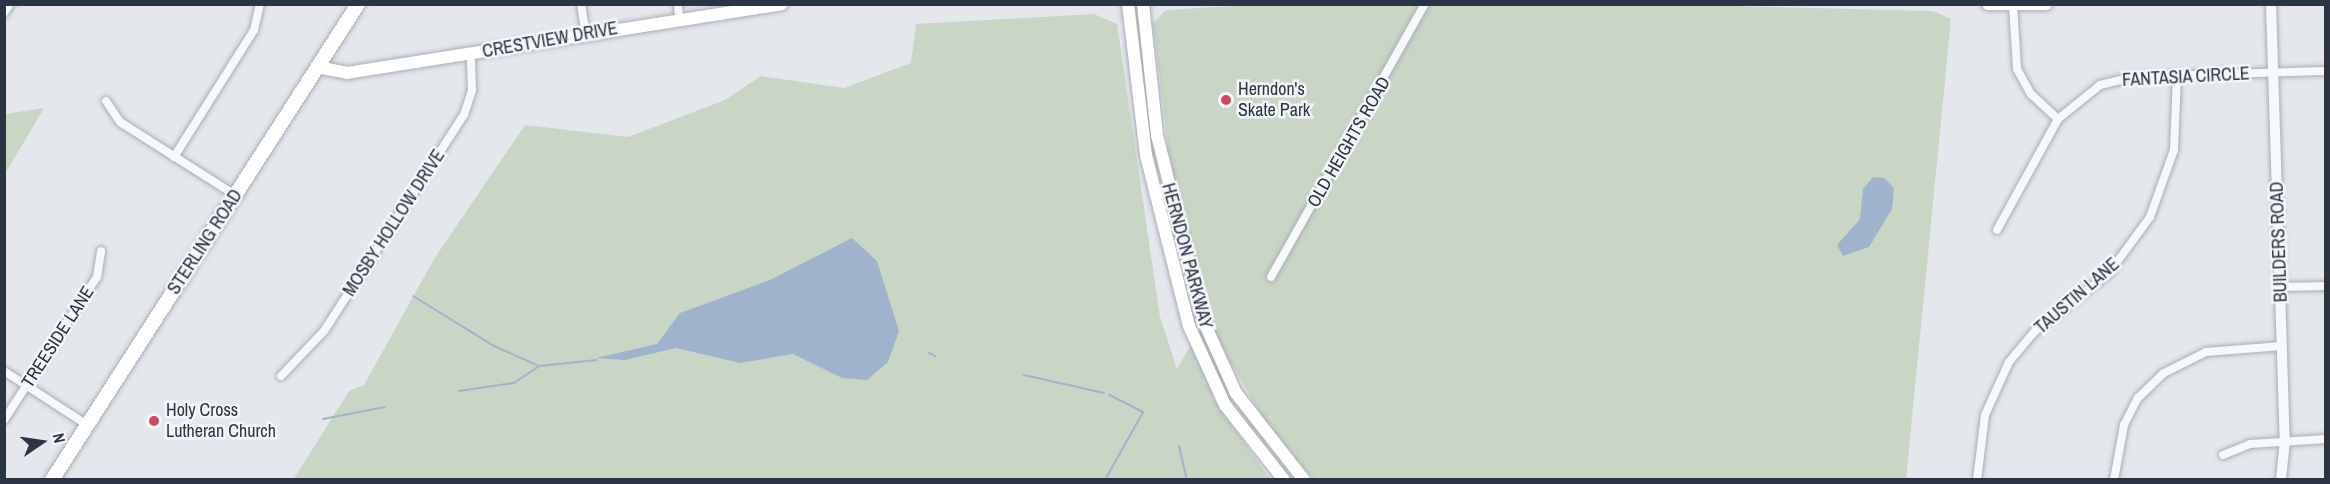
<!DOCTYPE html>
<style>
body{margin:0}
#map{position:relative;width:2330px;height:484px;overflow:hidden;background:#e4e7ec;font-family:"Archivo Narrow",sans-serif}
div>[style]{position:absolute}
[style*='--x']{left:calc(var(--x)*1px);top:calc(var(--y)*1px);width:calc(var(--w)*1px);rotate:calc(var(--a)*1deg)}
.green>*{inset:0;background:#c9d6c5}
.water>*{inset:0;background:#9fb4cc}
.stream>*{height:2px;margin:-1px;padding:0 1px;transform-origin:1px;border-radius:1px;background:#9fb4cc}
.roads{filter:drop-shadow(0 0 2px #a9aeb7) drop-shadow(0 0 2px #a9aeb7)}
.minor>*{height:8px;margin:-4px;padding:0 4px;transform-origin:4px;border-radius:4px;background:#f7f8fa}
.tertiary>*{height:10px;margin:-5px;padding:0 5px;transform-origin:5px;border-radius:5px;background:#f7f8fa}
.secondary>*{height:12px;margin:-6px;padding:0 6px;transform-origin:6px;border-radius:6px;background:#fff}
.primary>*{height:14px;margin:-7px;padding:0 7px;transform-origin:7px;border-radius:7px;background:#fff}
.dots>*{width:16px;height:16px;translate:-50% -50%;box-sizing:border-box;border:3px solid #f4f6f9;border-radius:50%}
span{translate:-50% -50%;white-space:nowrap;text-align:center;line-height:1.15;-webkit-text-stroke:5px #f4f6f9;paint-order:stroke}
.street-label{font-size:18px;color:#2b3445}
.poi-label{font-size:18px;color:#2b3445}
.left{translate:0 -50%;text-align:left}
.frame{position:absolute;inset:0;border:6px solid #2b3445;pointer-events:none}
.north{position:absolute;left:12px;top:412px;width:60px;height:60px;-webkit-text-stroke:4px #f4f6f9;paint-order:stroke;rotate:77deg;font-size:16px;font-weight:700;line-height:24px;text-align:center;color:#2b3445}
.north::after{content:'';display:block;margin:auto;width:21px;height:27px;background:#2b3445;clip-path:polygon(50% 0,100% 100%,50% 72%,0 100%)}
</style>
<div id="map">
<div class="green">
<i style="clip-path:polygon(1269px 4px,1646px 4px,1933px 11px,1951px 19px,1906px 479px,1313px 479px,1264px 419px,1231px 363px,1211px 395px,1270px 479px,293px 480px,349px 391px,364px 385px,434px 259px,525px 125px,628px 137px,725px 100px,761px 76px,844px 88px,911px 63px,916px 24px,1094px 14px,1117px 24px,1160px 317px,1177px 369px,1210px 313px,1170px 163px,1153px 23px,1166px 10px)"></i>
<i style="clip-path:polygon(44px 108px,5px 174px,5px 114px)"></i>
</div>
<div class="water">
<i style="clip-path:polygon(1873px 177px,1884px 178px,1894px 188px,1892px 209px,1869px 247px,1843px 256px,1837px 245px,1860px 219px,1863px 189px)"></i>
<i style="clip-path:polygon(852px 238px,877px 261px,899px 331px,888px 362px,867px 380px,842px 378px,793px 354px,740px 363px,676px 348px,625px 360px,596px 358px,657px 344px,680px 313px,770px 280px)"></i>
</div>
<div class="stream">
<i style="--x:413;--y:296;--w:95;--a:31.7"></i>
<i style="--x:494;--y:346;--w:49;--a:24"></i>
<i style="--x:539;--y:366;--w:58;--a:-5.9"></i>
<i style="--x:929;--y:353;--w:7;--a:27"></i>
<i style="--x:1024;--y:375;--w:82;--a:12.7"></i>
<i style="--x:459;--y:391;--w:56;--a:-8.3"></i>
<i style="--x:514;--y:383;--w:30;--a:-34"></i>
<i style="--x:323;--y:419;--w:63;--a:-11"></i>
<i style="--x:1179;--y:446;--w:35;--a:77"></i>
<i style="--x:1105;--y:480;--w:78;--a:-60.8"></i>
<i style="--x:1143;--y:412;--w:38;--a:-153"></i>
</div>
<div class="roads">
<div class="minor">
<i style="--x:581;--y:4;--w:30;--a:81"></i>
<i style="--x:678;--y:4;--w:14;--a:86"></i>
<i style="--x:2013;--y:5;--w:64;--a:86.4"></i>
<i style="--x:2017;--y:69;--w:29;--a:61"></i>
<i style="--x:2031;--y:94;--w:37;--a:43"></i>
<i style="--x:4;--y:13;--w:11;--a:-56"></i>
<i style="--x:106;--y:101;--w:25;--a:56"></i>
<i style="--x:120;--y:122;--w:136;--a:32.4"></i>
<i style="--x:174;--y:157;--w:150;--a:-57.8"></i>
<i style="--x:254;--y:30;--w:27;--a:-77"></i>
<i style="--x:1997;--y:230;--w:127;--a:-61.2"></i>
<i style="--x:2058;--y:119;--w:54;--a:-39"></i>
<i style="--x:2100;--y:85;--w:32;--a:-14"></i>
<i style="--x:2131;--y:77;--w:195;--a:-1.8"></i>
<i style="--x:1271;--y:277;--w:313;--a:-60.6"></i>
<i style="--x:2281;--y:287;--w:45;--a:-1.3"></i>
<i style="--x:4;--y:371;--w:99;--a:33"></i>
<i style="--x:281;--y:376;--w:62;--a:-46.3"></i>
<i style="--x:324;--y:331;--w:257;--a:-57.1"></i>
<i style="--x:464;--y:115;--w:26;--a:-72"></i>
<i style="--x:472;--y:90;--w:36;--a:-92"></i>
<i style="--x:4;--y:420;--w:171;--a:-57"></i>
<i style="--x:97;--y:277;--w:26;--a:-81"></i>
<i style="--x:2223;--y:455;--w:29;--a:-22"></i>
<i style="--x:2250;--y:444;--w:76;--a:-3.8"></i>
<i style="--x:1977;--y:480;--w:65;--a:-83"></i>
<i style="--x:1985;--y:415;--w:58;--a:-65.6"></i>
<i style="--x:2009;--y:362;--w:40;--a:-50"></i>
<i style="--x:2035;--y:331;--w:94;--a:-38.1"></i>
<i style="--x:2109;--y:273;--w:69;--a:-53.8"></i>
<i style="--x:2150;--y:217;--w:71;--a:-70.3"></i>
<i style="--x:2174;--y:150;--w:75;--a:-87.7"></i>
<i style="--x:2114;--y:480;--w:56;--a:-79.7"></i>
<i style="--x:2124;--y:425;--w:30;--a:-63"></i>
<i style="--x:2138;--y:398;--w:36;--a:-44"></i>
<i style="--x:2164;--y:373;--w:47;--a:-26.6"></i>
<i style="--x:2206;--y:352;--w:76;--a:-4.5"></i>
</div>
<div class="tertiary">
<i style="--x:2271;--y:4;--w:437;--a:88.2"></i>
<i style="--x:2285;--y:441;--w:39;--a:96"></i>
</div>
<div class="secondary">
<i style="--x:1128;--y:4;--w:152;--a:83.2"></i>
<i style="--x:1146;--y:155;--w:176;--a:75.9"></i>
<i style="--x:1189;--y:326;--w:87;--a:65.5"></i>
<i style="--x:1225;--y:405;--w:95;--a:51.8"></i>
<i style="--x:1143;--y:4;--w:132;--a:83.9"></i>
<i style="--x:1157;--y:135;--w:191;--a:76"></i>
<i style="--x:1203;--y:320;--w:80;--a:65.7"></i>
<i style="--x:1236;--y:393;--w:110;--a:52"></i>
<i style="--x:1988;--y:4;--w:58;--a:0"></i>
<i style="--x:317;--y:67;--w:31;--a:11"></i>
<i style="--x:347;--y:73;--w:440;--a:-9"></i>
</div>
<div class="primary">
<i style="--x:52;--y:480;--w:566;--a:-57.26"></i>
</div>
</div>
<div class="dots">
<i style="left:1226px;top:100px;background:#d1495b"></i>
<i style="left:154px;top:421px;background:#d1495b"></i>
</div>
<div class="street-label">
<span style="left:550px;top:40px;rotate:-10deg">CRESTVIEW DRIVE</span>
<span style="left:2186px;top:77px;rotate:-3deg">FANTASIA CIRCLE</span>
<span style="left:1349px;top:142px;rotate:-60deg">OLD HEIGHTS ROAD</span>
<span style="left:394px;top:223px;rotate:-57deg">MOSBY HOLLOW DRIVE</span>
<span style="left:205px;top:242px;rotate:-57deg">STERLING ROAD</span>
<span style="left:2279px;top:242px;rotate:-92deg">BUILDERS ROAD</span>
<span style="left:1187px;top:256px;rotate:75deg">HERNDON PARKWAY</span>
<span style="left:2077px;top:296px;rotate:-41deg">TAUSTIN LANE</span>
<span style="left:58px;top:337px;rotate:-57deg">TREESIDE LANE</span>
</div>
<div class="poi-label">
<span class="left" style="left:1238px;top:100px">Herndon's<br>Skate Park</span>
<span class="left" style="left:166px;top:421px">Holy Cross<br>Lutheran Church</span>
</div>
<div class="frame"></div>
<div class="north">N</div>
</div>
